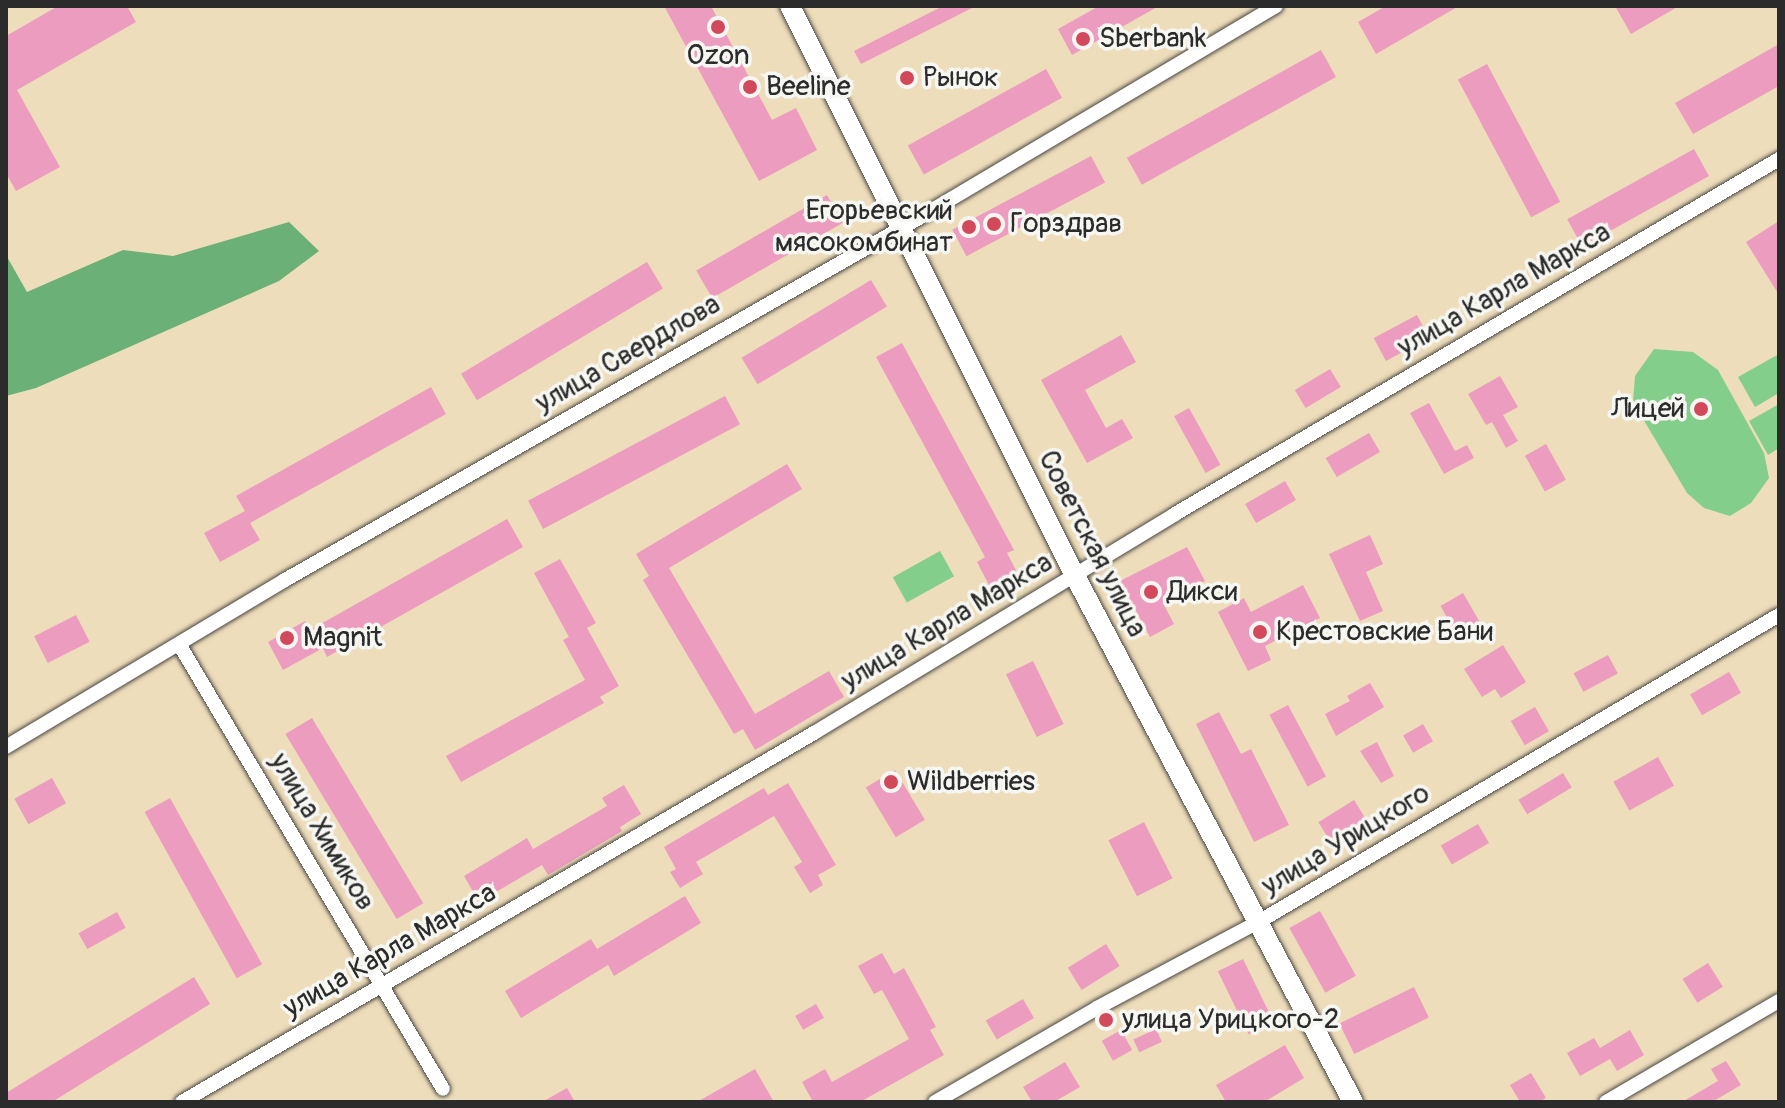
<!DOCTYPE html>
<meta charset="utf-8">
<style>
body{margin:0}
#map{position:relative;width:1785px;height:1108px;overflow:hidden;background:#edb;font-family:Pangolin,sans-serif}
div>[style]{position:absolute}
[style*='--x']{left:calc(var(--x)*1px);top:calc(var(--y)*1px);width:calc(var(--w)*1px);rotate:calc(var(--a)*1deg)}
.green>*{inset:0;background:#84ce8b;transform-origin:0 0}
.forest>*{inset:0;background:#6bb177}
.building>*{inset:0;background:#ec9cbe;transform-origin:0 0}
.roads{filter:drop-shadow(0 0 2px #484641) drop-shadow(0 0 2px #484641)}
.street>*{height:14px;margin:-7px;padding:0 7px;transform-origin:7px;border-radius:7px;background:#fff}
.secondary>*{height:20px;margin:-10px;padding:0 10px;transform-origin:10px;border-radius:10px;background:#fff}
.dots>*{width:22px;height:22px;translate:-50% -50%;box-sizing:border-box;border:4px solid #f6f6f2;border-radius:50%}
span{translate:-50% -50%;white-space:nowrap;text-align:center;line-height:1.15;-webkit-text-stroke:7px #f6f6f2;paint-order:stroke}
.poi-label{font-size:28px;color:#2b2b2b}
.left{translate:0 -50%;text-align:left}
.right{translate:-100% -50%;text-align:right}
.street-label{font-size:28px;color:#2b2b2b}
.frame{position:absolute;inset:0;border:8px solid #2b2b2b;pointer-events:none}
</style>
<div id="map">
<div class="green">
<i style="clip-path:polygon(1654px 349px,1693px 352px,1718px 370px,1764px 453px,1769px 478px,1751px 503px,1730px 516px,1704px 508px,1687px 493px,1633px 402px,1635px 376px)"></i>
<i style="clip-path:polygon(1779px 354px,1779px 393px,1755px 407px,1738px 377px)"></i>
<i style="clip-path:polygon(1779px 404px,1779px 448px,1768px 455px,1749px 421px)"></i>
<i style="left:940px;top:551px;width:29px;height:54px;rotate:61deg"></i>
</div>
<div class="forest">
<i style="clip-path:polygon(289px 222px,319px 251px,279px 281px,36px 388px,6px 396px,6px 255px,27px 292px,123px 250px,173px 256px)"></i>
</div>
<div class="building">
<i style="clip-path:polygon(58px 6px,127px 6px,136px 22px,17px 90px,60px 167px,16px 191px,6px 173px,6px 36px)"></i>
<i style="clip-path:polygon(664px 6px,711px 6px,772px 120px,796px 108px,817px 150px,759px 181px)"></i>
<i style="clip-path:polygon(943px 6px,976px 6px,861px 64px,854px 51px)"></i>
<i style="clip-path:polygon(1099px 6px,1159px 6px,1072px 55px,1058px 29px)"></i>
<i style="clip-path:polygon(1386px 6px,1459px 6px,1376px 54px,1358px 22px)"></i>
<i style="clip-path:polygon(1615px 6px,1679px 6px,1631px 34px)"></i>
<i style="clip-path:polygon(1779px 44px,1779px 86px,1693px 134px,1675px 103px)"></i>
<i style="left:1321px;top:50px;width:31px;height:222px;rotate:61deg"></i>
<i style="left:1487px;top:64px;width:156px;height:33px;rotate:62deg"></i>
<i style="left:1046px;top:69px;width:33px;height:158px;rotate:61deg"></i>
<i style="left:1694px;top:149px;width:31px;height:145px;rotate:61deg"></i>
<i style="left:1091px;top:156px;width:30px;height:157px;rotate:62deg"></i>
<i style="left:827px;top:195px;width:32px;height:151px;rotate:60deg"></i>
<i style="clip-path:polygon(1779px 221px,1779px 295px,1746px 242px)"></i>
<i style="left:647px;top:262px;width:31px;height:217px;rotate:59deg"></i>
<i style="left:871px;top:280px;width:31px;height:151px;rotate:59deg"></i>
<i style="left:1417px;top:315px;width:26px;height:49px;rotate:62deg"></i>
<i style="clip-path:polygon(1121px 335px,1136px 362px,1085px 390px,1106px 428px,1122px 419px,1133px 438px,1087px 463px,1041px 380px)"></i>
<i style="clip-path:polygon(902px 343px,1014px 550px,1007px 553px,1019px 576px,992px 591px,977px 562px,985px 557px,876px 357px)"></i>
<i style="left:1330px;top:369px;width:21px;height:41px;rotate:59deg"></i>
<i style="clip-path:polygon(1500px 376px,1518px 407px,1503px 415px,1518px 441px,1506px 448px,1492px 422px,1486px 425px,1468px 394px)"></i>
<i style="clip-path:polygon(431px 387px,446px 414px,250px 523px,260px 540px,220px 562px,204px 533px,245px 511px,236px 496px)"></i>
<i style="left:725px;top:396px;width:32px;height:223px;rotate:62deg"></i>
<i style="clip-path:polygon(1429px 403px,1455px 451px,1467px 445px,1474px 458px,1444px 474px,1410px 413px)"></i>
<i style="left:1189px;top:408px;width:65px;height:17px;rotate:61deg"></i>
<i style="left:1369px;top:433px;width:22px;height:50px;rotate:60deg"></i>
<i style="left:1546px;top:444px;width:41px;height:24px;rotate:61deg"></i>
<i style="clip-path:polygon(787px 464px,802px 489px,669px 568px,755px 714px,829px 671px,844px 697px,755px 750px,743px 729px,734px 734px,643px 580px,649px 576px,636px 554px)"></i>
<i style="left:1285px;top:481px;width:22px;height:46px;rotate:60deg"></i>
<i style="clip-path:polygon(507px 519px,523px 547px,327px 657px,323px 648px,283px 670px,268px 642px,305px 621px,310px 630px)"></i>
<i style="clip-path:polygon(1370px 535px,1383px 564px,1366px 572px,1383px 611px,1360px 621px,1329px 554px)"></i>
<i style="clip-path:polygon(1187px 547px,1205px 581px,1163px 603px,1174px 624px,1150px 637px,1120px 581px)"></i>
<i style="clip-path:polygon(560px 559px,596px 623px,587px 628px,619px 686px,600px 697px,604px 703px,461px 782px,446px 756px,585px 680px,563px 640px,569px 637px,534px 573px)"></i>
<i style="clip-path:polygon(1303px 585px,1320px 618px,1265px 646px,1271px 660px,1248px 671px,1218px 612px,1244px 598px,1251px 612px)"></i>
<i style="left:1463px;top:593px;width:36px;height:26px;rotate:60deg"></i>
<i style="left:76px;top:615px;width:30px;height:47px;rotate:63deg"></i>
<i style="clip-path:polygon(1503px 645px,1526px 682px,1501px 698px,1495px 689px,1482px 697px,1464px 669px)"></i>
<i style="left:1608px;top:655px;width:21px;height:39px;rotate:62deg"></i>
<i style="left:1033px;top:661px;width:70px;height:30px;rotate:64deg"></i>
<i style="left:1729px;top:672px;width:24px;height:45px;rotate:60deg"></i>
<i style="clip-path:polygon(1370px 683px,1384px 707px,1336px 736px,1325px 714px,1350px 701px,1347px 696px)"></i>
<i style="left:1288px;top:705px;width:81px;height:21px;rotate:62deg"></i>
<i style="left:1535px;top:707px;width:28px;height:28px;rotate:60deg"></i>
<i style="clip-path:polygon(1219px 712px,1241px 754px,1251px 749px,1289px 825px,1254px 842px,1196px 724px)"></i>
<i style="left:312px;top:718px;width:216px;height:31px;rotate:59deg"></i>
<i style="left:1423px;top:724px;width:20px;height:23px;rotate:60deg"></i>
<i style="clip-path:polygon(1377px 742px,1394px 776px,1381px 783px,1360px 751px)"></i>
<i style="left:1658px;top:757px;width:33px;height:51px;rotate:61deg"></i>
<i style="left:895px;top:770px;width:58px;height:34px;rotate:59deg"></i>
<i style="left:1563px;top:773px;width:17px;height:52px;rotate:59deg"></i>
<i style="left:52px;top:778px;width:29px;height:43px;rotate:61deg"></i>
<i style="clip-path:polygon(788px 783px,836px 865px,818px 875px,823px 885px,810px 893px,794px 867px,802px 862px,774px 816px,696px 862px,703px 874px,680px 888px,670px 872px,676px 869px,664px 847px,764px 788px,768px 795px)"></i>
<i style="clip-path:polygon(624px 785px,641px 814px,620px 827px,622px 831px,548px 875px,542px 865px,479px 902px,464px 876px,527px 838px,533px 849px,607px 806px,602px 798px)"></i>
<i style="left:170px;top:798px;width:190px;height:29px;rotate:61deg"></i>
<i style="left:1354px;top:800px;width:28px;height:42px;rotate:58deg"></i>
<i style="left:1144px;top:822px;width:63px;height:40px;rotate:63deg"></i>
<i style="left:1478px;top:824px;width:22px;height:43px;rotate:60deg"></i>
<i style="clip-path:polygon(685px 896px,701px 923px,614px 976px,608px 965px,521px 1018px,505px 991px,591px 939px,597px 949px)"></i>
<i style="left:1320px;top:911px;width:74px;height:35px;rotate:61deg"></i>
<i style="left:117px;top:912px;width:18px;height:44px;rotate:61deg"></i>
<i style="left:1106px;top:944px;width:26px;height:45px;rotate:58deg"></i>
<i style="clip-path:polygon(882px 953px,894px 974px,904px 968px,936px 1027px,930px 1030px,944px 1055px,860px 1102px,813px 1102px,802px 1082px,825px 1069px,832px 1082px,909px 1039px,882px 990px,874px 994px,858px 966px)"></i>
<i style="left:1243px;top:959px;width:70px;height:28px;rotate:64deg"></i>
<i style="left:1708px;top:963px;width:28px;height:30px;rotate:58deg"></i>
<i style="clip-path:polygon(194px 977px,210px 1004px,52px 1102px,6px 1102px,6px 1093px)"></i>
<i style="left:1414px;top:987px;width:34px;height:83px;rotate:64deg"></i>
<i style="left:1023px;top:999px;width:22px;height:43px;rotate:60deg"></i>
<i style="left:816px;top:1004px;width:16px;height:24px;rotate:60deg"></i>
<i style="left:1156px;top:1029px;width:14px;height:25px;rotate:65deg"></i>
<i style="left:1121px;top:1030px;width:23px;height:22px;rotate:61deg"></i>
<i style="clip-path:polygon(1630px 1030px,1644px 1055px,1617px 1071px,1610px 1059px,1580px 1076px,1567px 1053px,1594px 1038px,1600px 1048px)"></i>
<i style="clip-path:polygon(1285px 1045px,1304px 1078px,1264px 1102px,1226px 1102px,1216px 1085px)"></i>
<i style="clip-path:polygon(1726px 1061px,1741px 1085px,1712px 1102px,1682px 1102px,1718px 1081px,1711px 1069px)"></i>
<i style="clip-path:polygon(1065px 1062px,1080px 1087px,1054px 1102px,1032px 1102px,1023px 1087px)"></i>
<i style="clip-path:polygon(755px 1069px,774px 1102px,697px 1102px)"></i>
<i style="clip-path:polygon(1531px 1073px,1546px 1098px,1538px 1102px,1520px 1102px,1510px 1085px)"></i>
<i style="clip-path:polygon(567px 1088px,575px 1102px,542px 1102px)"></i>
</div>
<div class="roads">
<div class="street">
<i style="--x:179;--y:644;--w:517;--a:59.32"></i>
<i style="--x:6;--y:747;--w:325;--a:-30.9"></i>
<i style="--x:285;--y:580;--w:730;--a:-29.73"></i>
<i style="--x:919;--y:218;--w:415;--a:-30.7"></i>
<i style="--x:182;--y:1102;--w:732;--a:-30.28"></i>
<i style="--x:814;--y:733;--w:422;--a:-31.2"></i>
<i style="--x:1175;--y:514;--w:701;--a:-30.44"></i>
<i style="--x:935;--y:1102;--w:187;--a:-30.1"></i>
<i style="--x:1097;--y:1008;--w:185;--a:-28.1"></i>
<i style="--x:1260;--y:921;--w:602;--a:-30.52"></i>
<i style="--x:1606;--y:1102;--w:200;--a:-30.3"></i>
</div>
<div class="secondary">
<i style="--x:790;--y:6;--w:637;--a:63.43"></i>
<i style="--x:1075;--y:576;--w:595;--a:62.14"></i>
</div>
</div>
<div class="dots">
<i style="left:718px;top:27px;background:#d1495b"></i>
<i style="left:1083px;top:39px;background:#d1495b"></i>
<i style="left:907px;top:78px;background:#d1495b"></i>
<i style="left:750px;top:87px;background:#d1495b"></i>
<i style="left:994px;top:224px;background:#d1495b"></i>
<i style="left:969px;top:227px;background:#d1495b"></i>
<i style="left:1701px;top:409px;background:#d1495b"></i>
<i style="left:1151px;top:592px;background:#d1495b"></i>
<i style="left:1260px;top:632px;background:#d1495b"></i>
<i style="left:287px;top:638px;background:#d1495b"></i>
<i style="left:891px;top:782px;background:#d1495b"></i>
<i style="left:1106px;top:1020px;background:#d1495b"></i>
</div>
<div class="poi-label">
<span class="left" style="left:1099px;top:39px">Sberbank</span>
<span style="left:718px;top:56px">Ozon</span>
<span class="left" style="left:923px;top:78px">Рынок</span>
<span class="left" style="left:766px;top:87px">Beeline</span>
<span class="right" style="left:953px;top:227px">Егорьевский<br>мясокомбинат</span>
<span class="left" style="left:1010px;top:224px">Горздрав</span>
<span class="right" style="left:1685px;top:409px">Лицей</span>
<span class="left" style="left:1167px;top:592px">Дикси</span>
<span class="left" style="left:1276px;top:632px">Крестовские Бани</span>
<span class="left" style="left:303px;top:638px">Magnit</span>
<span class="left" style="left:907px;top:782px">Wildberries</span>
<span class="left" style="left:1122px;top:1020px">улица Урицкого-2</span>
</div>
<div class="street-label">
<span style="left:1504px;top:290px;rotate:-30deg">улица Карла Маркса</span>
<span style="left:628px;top:354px;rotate:-30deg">улица Свердлова</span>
<span style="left:1092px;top:544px;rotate:63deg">Советская улица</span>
<span style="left:947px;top:622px;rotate:-31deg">улица Карла Маркса</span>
<span style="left:322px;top:832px;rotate:59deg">улица Химиков</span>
<span style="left:1346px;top:840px;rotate:-31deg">улица Урицкого</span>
<span style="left:390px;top:951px;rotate:-30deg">улица Карла Маркса</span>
</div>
<div class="frame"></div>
</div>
